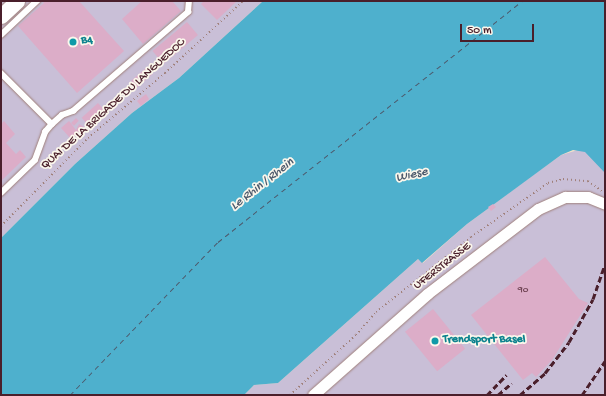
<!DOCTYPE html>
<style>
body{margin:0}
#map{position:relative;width:606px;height:396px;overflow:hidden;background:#f5e2c9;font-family:"Gochi Hand",sans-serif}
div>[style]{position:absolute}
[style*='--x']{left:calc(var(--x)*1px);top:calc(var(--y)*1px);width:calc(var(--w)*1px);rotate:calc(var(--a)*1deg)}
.industrial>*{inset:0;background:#c9bfd7}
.water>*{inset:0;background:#4eb0cd}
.ferry>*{height:1px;margin-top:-0.5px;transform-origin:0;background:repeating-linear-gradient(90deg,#4c596c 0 5px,transparent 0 9px)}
.building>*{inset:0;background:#dcadc8;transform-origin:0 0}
.path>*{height:2px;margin-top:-1px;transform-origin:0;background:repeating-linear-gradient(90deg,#a0807a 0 1px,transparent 0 4px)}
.roads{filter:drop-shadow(0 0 1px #a0807a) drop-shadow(0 0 1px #a0807a)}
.lane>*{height:5.5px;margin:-2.75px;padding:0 2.75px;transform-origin:2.75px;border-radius:2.75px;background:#fff}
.street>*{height:11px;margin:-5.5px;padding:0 5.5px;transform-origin:5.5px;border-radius:5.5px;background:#fff}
.secondary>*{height:15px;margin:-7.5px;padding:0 7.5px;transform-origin:7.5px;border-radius:7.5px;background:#fff}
.rail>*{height:3px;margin-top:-1.5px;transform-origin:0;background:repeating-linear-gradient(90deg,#4a1f2b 0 6px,transparent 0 9px)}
.dots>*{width:11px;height:11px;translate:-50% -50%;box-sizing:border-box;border:2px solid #fbf7ec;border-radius:50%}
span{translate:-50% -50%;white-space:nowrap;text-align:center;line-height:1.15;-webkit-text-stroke:3.5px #fbf7ec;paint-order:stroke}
.number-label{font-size:10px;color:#6e4252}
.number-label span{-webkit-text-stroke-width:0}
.culture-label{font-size:12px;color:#0d838f;font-weight:700}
.left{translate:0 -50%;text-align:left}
.street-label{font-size:12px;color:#4a1f2b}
.water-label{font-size:13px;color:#4c596c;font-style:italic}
.frame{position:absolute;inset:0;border:2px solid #4a1f2b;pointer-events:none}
.scale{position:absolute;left:460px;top:24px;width:74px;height:18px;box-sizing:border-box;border:2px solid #4a1f2b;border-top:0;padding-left:5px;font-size:12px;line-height:14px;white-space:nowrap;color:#4a1f2b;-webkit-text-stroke:3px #fbf7ec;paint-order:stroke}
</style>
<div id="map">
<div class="industrial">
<i style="clip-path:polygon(1px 1px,263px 1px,179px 78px,132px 113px,75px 164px,1px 238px)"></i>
<i style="clip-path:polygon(605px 132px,605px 395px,244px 395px,254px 385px,278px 383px,418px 259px,423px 263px,467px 224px,532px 176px,561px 155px,578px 150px)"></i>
</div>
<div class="water">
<i style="clip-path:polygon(263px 1px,605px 1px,605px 173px,585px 152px,573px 150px,561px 155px,467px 224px,422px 263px,418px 259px,278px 383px,254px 385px,244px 395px,1px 395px,1px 238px,75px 164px,132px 113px,179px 78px)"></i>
</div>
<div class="ferry">
<i style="--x:70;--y:395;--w:213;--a:-46"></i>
<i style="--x:218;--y:242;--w:388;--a:-38.4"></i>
</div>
<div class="building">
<i style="clip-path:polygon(42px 1px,79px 1px,124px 51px,77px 93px,18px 26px,44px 3px)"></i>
<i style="clip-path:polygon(142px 1px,172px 1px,181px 11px,143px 44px,122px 19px)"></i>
<i style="clip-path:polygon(204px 1px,237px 1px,217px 20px,201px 4px)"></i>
<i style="left:187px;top:22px;width:17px;height:45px;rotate:50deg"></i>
<i style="left:147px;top:67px;width:9px;height:21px;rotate:49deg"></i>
<i style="clip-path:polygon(146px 94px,149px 99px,141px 106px,137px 101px)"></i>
<i style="left:98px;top:103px;width:13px;height:22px;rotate:48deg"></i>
<i style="left:76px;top:118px;width:4px;height:7px;rotate:45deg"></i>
<i style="clip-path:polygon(4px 121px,15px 134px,6px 143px,16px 154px,20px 150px,26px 157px,1px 181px,1px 124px)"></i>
<i style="clip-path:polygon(69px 121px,76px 130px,79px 124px,84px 127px,71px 139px,61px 128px)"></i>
<i style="clip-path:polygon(493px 204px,496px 207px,491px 211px,488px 207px)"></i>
<i style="clip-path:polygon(545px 257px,579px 299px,588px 303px,552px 360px,536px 377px,532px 373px,523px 380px,471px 315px)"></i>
<i style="left:433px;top:309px;width:51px;height:36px;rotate:51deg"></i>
</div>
<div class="path">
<i style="--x:1;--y:226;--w:124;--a:-45.3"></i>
<i style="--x:88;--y:138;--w:101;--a:-40.2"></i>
<i style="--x:165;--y:73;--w:106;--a:-42.7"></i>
<i style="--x:290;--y:395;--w:89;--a:-42.3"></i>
<i style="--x:356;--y:335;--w:30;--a:-49"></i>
<i style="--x:376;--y:312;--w:121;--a:-38.3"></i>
<i style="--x:471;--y:237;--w:94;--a:-35"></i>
<i style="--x:548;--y:183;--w:16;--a:-15"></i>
<i style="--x:563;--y:179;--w:25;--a:5"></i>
<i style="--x:588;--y:181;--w:19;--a:36"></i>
</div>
<div class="roads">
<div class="lane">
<i style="--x:1;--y:35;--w:50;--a:-43.4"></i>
<i style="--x:1;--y:73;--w:72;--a:45"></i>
<i style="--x:1;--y:193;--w:47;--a:-44.1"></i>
<i style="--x:35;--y:160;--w:30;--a:-70"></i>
<i style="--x:45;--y:132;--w:11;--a:-49"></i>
<i style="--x:52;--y:124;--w:13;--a:-42"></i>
<i style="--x:62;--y:115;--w:12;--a:-20"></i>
<i style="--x:73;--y:111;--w:152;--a:-40.7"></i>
<i style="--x:188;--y:12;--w:11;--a:-85"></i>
</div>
<div class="street">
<i style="--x:313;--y:395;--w:152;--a:-41.5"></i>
<i style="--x:427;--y:294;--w:140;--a:-37.4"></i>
<i style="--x:538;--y:209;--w:30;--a:-24"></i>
<i style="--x:565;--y:197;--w:23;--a:0"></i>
<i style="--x:588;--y:197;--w:18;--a:22"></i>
</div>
<div class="secondary">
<i style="--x:1;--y:16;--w:22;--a:-43"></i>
</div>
</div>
<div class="rail">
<i style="--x:487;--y:395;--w:28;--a:-46"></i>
<i style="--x:498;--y:395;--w:18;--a:-41"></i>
<i style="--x:520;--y:395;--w:33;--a:-41"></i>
<i style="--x:545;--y:373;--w:39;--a:-52"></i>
<i style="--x:569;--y:342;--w:49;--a:-60.8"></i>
<i style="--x:593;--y:299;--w:36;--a:-71"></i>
<i style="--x:582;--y:395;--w:41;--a:-55.9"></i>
</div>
<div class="dots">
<i style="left:73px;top:42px;background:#0f9aa8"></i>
<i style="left:435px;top:341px;background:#0f9aa8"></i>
</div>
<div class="number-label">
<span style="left:523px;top:291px">90</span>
</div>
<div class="culture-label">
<span class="left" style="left:81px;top:42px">B4</span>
<span class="left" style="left:443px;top:341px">Trendsport Basel</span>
</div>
<div class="street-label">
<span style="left:114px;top:105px;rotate:-42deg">QUAI DE LA BRIGADE DU LANGUEDOC</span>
<span style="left:443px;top:267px;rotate:-38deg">UFERSTRASSE</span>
</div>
<div class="water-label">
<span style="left:412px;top:176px;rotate:-13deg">Wiese</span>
<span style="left:263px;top:185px;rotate:-38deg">Le Rhin / Rhein</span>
</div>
<div class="frame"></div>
<div class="scale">50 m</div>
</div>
